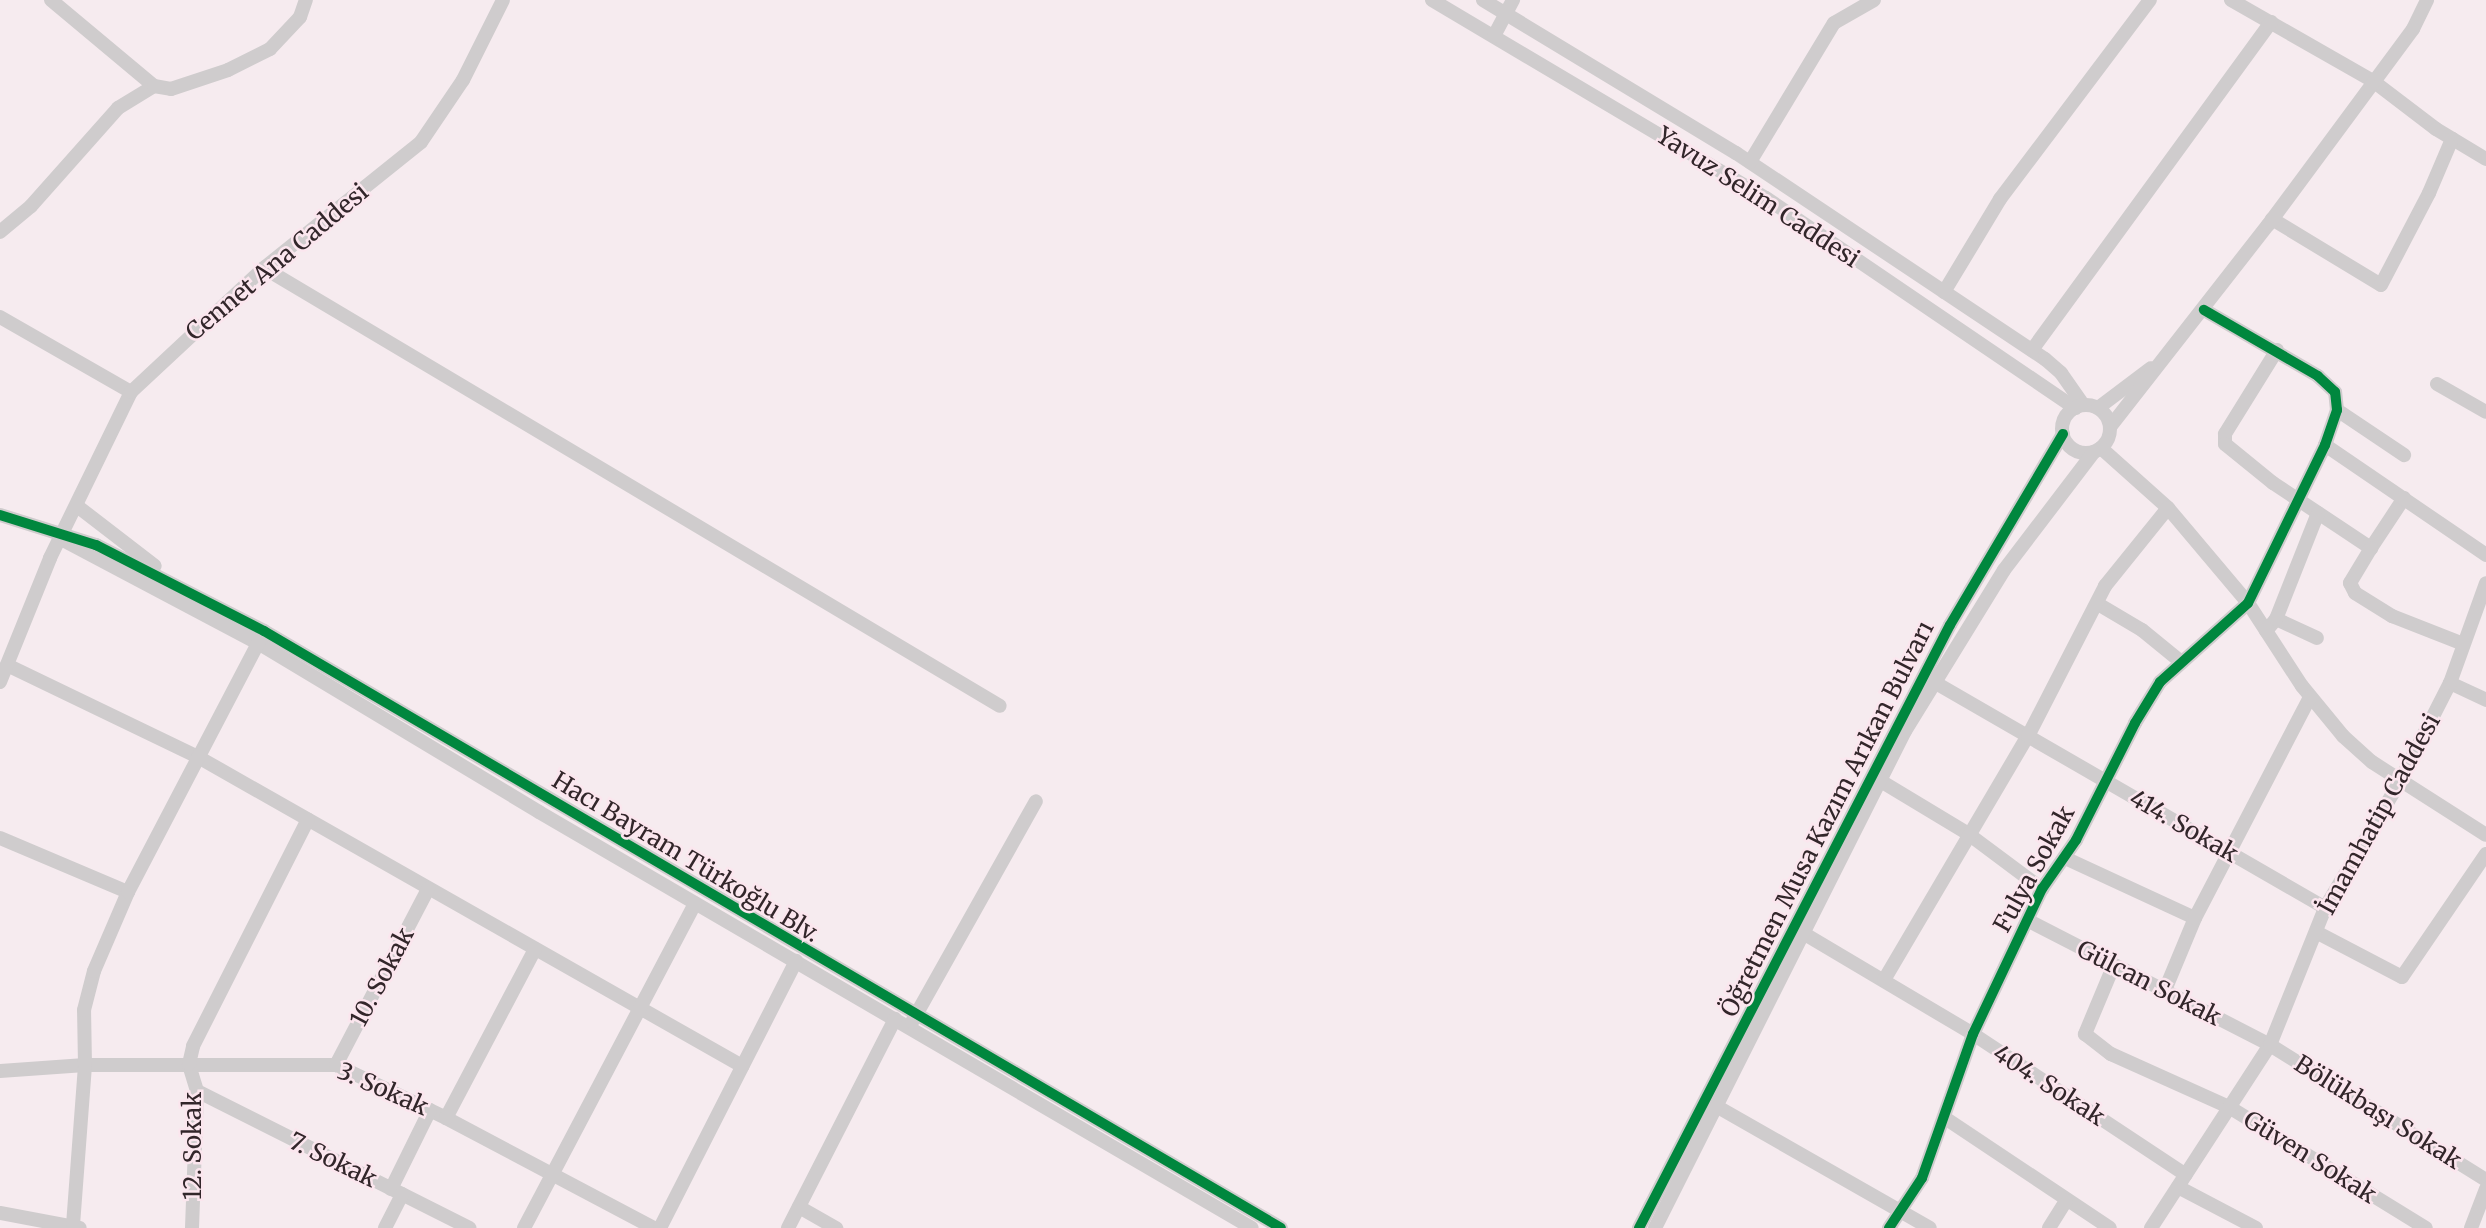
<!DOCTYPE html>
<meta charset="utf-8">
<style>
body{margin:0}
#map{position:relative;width:2486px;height:1228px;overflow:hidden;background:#f6ebef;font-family:Merriweather,serif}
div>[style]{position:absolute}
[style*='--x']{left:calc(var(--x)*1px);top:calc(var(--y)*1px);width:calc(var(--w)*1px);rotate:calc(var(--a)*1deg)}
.minor>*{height:14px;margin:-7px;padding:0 7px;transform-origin:7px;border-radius:7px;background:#cfcccd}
.minor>.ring{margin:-7px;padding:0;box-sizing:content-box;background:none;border:14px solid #cfcccd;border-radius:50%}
.cycleway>*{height:10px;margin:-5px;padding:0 5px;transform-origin:5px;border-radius:5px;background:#00873e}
span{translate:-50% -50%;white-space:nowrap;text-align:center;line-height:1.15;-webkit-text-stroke:5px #fbe6ee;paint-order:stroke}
.street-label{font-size:24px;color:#32262a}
</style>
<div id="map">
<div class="minor">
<i style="--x:51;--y:0;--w:134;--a:39.9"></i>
<i style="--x:1432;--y:0;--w:388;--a:30.7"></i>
<i style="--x:1766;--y:198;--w:374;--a:34.2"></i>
<i style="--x:1483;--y:0;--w:296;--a:31.2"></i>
<i style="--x:1736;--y:153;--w:371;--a:33.7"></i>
<i style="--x:2045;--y:359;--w:21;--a:41"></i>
<i style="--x:2061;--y:373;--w:39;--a:55"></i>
<i style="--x:2231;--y:0;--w:163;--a:29.7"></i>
<i style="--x:2373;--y:81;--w:79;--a:37.3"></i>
<i style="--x:2436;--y:129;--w:58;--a:31"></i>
<i style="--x:1494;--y:36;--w:41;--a:-62.2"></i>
<i style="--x:1750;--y:162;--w:162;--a:-58.9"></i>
<i style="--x:1834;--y:23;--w:46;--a:-29.9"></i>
<i style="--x:2272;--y:219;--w:127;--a:31.2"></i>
<i style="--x:2381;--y:285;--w:104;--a:-62.4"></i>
<i style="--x:2429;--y:193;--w:59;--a:-66.9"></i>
<i style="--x:0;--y:232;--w:40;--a:-40"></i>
<i style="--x:31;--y:206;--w:131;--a:-48.4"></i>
<i style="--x:118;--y:108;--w:42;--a:-31.4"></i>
<i style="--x:154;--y:86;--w:17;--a:10"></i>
<i style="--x:171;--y:89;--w:60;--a:-18.4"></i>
<i style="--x:228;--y:70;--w:47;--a:-26.6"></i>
<i style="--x:270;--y:49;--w:44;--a:-46.8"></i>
<i style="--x:300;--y:17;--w:18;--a:-71"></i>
<i style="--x:264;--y:268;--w:856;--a:30.76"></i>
<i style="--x:1944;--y:292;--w:109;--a:-58.9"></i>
<i style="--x:2000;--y:199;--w:249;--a:-53"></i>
<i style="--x:0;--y:317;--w:151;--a:29.8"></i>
<i style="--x:2032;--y:350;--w:406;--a:-53.9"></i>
<i style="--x:2277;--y:350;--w:99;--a:121.8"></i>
<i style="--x:2225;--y:434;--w:10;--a:90"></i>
<i style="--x:2225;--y:444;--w:62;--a:39.1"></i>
<i style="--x:2273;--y:483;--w:118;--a:33.6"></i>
<i style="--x:2371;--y:548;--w:60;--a:-56.6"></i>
<i style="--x:2437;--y:384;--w:56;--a:29.7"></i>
<i class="ring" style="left:2062px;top:405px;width:34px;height:34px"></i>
<i style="--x:2098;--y:408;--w:66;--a:-37"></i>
<i style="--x:2337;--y:410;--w:81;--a:33.9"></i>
<i style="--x:2110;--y:427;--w:256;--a:-52"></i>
<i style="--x:2268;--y:225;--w:244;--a:-53.5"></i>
<i style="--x:2413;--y:29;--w:32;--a:-64"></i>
<i style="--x:2325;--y:445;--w:195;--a:34.3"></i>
<i style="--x:2101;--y:448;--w:90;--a:41.8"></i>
<i style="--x:2168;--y:508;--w:124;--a:49.9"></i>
<i style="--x:2248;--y:603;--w:99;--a:57"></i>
<i style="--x:2302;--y:686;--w:65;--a:50.6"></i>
<i style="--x:2343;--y:736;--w:39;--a:42"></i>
<i style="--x:2372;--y:762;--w:135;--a:32.6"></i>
<i style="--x:77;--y:506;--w:98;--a:37.6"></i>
<i style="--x:0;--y:515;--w:101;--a:17.4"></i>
<i style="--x:96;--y:545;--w:189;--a:27.1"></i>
<i style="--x:264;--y:631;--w:1179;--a:30.41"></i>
<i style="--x:65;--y:541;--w:218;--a:27.9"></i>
<i style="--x:258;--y:643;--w:328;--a:31"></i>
<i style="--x:539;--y:812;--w:825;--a:30.26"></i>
<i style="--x:2371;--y:548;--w:41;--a:121"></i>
<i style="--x:2350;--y:583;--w:11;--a:63"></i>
<i style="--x:2355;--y:593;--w:44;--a:31.9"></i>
<i style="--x:2392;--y:616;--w:76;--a:21.5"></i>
<i style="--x:2098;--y:604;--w:51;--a:30.6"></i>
<i style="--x:2142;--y:630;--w:49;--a:39.2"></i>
<i style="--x:2276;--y:619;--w:45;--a:24.9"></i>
<i style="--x:2266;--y:631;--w:16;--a:-50"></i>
<i style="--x:2276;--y:619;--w:114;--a:-68.4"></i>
<i style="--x:7;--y:665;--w:212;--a:25.7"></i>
<i style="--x:198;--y:757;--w:626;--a:29.6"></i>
<i style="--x:0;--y:682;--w:134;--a:-68"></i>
<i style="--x:50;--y:558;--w:185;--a:-64"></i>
<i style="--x:131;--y:392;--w:182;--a:-43"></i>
<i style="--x:264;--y:268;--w:201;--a:-38.7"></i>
<i style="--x:421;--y:142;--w:75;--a:-55.9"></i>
<i style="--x:463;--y:80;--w:89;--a:-63.4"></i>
<i style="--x:1934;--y:682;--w:452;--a:30"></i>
<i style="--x:2450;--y:683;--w:40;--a:25"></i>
<i style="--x:1874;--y:777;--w:109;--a:31.1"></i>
<i style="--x:1967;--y:833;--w:94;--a:36.7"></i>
<i style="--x:0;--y:838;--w:139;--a:22.9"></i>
<i style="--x:2065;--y:858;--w:143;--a:24.8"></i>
<i style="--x:2029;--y:921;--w:271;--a:27.2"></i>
<i style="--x:2270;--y:1045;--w:255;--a:32"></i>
<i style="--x:2316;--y:932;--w:97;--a:27.6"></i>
<i style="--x:2402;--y:977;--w:149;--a:-55.7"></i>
<i style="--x:1803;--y:933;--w:198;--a:30.7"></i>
<i style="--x:1973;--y:1034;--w:255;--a:33.5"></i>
<i style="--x:2113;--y:967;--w:73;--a:112.7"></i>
<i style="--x:2085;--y:1034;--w:33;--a:38"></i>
<i style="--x:2111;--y:1054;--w:129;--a:24.2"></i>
<i style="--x:2229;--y:1107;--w:231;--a:31.6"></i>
<i style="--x:1884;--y:980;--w:283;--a:-59.5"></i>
<i style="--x:2028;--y:736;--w:169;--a:-62.8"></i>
<i style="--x:2105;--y:586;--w:100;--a:-51.1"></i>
<i style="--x:2165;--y:990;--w:78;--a:-67.4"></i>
<i style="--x:2195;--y:918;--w:249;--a:-62.5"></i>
<i style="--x:912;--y:1022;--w:253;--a:-60.7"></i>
<i style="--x:336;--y:1065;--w:199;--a:-62.4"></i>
<i style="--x:0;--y:1071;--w:85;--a:-4"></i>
<i style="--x:85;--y:1065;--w:251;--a:0"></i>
<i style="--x:336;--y:1065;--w:122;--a:25.7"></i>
<i style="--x:446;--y:1118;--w:235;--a:27.9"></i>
<i style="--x:197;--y:1091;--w:305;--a:26.7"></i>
<i style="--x:1716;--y:1106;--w:246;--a:29.7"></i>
<i style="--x:446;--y:1118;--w:191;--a:-62.2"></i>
<i style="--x:1945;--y:1118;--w:198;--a:33.7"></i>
<i style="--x:2178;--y:1187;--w:88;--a:27.7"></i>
<i style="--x:391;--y:1189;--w:88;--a:-63.7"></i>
<i style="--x:799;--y:1207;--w:43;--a:29.6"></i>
<i style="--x:0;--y:1213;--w:81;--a:10.6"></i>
<i style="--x:73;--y:1225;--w:160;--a:-85.7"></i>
<i style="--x:85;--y:1065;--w:55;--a:-91"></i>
<i style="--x:84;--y:1010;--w:40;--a:-75.6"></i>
<i style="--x:94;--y:971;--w:86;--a:-66.7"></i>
<i style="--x:128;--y:892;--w:289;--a:-62.4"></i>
<i style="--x:192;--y:1228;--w:137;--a:-87.9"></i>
<i style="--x:197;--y:1091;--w:28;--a:-107"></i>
<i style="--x:189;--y:1064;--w:18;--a:-77"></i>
<i style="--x:193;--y:1046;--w:254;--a:-63.1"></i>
<i style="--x:385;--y:1228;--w:38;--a:-63"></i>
<i style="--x:524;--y:1228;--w:367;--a:-62.2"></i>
<i style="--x:660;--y:1228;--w:300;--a:-63"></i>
<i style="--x:788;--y:1228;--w:235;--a:-62.9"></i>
<i style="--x:1639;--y:1228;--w:678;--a:-62.72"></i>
<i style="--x:1950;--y:625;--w:222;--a:-59.4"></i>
<i style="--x:1655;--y:1228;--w:556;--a:-63.3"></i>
<i style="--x:1905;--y:731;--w:189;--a:-58.4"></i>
<i style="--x:2004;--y:570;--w:148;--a:-52.7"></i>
<i style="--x:1889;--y:1228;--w:60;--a:-56.6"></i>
<i style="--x:1922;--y:1178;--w:153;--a:-70.5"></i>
<i style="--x:1973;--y:1034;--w:161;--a:-64.6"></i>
<i style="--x:2042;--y:889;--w:60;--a:-55.2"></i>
<i style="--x:2076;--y:840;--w:131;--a:-63.2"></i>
<i style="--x:2135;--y:723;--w:48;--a:-58.6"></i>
<i style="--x:2160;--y:682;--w:118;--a:-41.9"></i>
<i style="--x:2248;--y:603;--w:176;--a:-64"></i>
<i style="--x:2325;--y:445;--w:37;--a:-71"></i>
<i style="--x:2337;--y:410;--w:18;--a:-96"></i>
<i style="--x:2335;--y:392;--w:23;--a:-137"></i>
<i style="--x:2318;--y:376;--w:132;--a:-149.9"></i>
<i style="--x:2049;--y:1228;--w:32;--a:-58"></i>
<i style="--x:2151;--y:1228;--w:218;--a:-57"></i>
<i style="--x:2270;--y:1045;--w:148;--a:-68.1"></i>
<i style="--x:2325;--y:908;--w:147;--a:-59.4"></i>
<i style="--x:2400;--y:781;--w:110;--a:-63"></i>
<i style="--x:2450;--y:683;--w:106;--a:-70.2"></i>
<i style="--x:2471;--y:1228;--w:42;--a:-69"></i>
</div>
<div class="cycleway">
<i style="--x:0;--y:515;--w:101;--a:17.4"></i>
<i style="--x:96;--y:545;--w:189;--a:27.1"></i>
<i style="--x:264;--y:631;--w:1179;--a:30.41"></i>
<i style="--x:1639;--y:1228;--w:678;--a:-62.72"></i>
<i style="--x:1950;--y:625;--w:222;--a:-59.4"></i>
<i style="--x:1889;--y:1228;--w:60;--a:-56.6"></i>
<i style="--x:1922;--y:1178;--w:153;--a:-70.5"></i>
<i style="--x:1973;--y:1034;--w:161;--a:-64.6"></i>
<i style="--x:2042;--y:889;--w:60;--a:-55.2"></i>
<i style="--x:2076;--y:840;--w:131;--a:-63.2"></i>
<i style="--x:2135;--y:723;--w:48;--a:-58.6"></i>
<i style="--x:2160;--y:682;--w:118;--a:-41.9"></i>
<i style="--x:2248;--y:603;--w:176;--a:-64"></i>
<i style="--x:2325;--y:445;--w:37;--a:-71"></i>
<i style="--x:2337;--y:410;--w:18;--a:-96"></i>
<i style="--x:2335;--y:392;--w:23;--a:-137"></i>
<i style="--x:2318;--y:376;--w:132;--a:-149.9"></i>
</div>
<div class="street-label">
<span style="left:1758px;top:197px;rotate:33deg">Yavuz Selim Caddesi</span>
<span style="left:277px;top:262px;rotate:-40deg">Cennet Ana Caddesi</span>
<span style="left:2379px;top:814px;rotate:-61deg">İmamhatip Caddesi</span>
<span style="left:1827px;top:819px;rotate:-63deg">Öğretmen Musa Kazım Arıkan Bulvarı</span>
<span style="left:2184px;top:826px;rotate:30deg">414. Sokak</span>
<span style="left:686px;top:857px;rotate:31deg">Hacı Bayram Türkoğlu Blv.</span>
<span style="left:2034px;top:869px;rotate:-61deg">Fulya Sokak</span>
<span style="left:382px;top:977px;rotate:-62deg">10. Sokak</span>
<span style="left:2149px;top:983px;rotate:27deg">Gülcan Sokak</span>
<span style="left:2049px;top:1085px;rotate:33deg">404. Sokak</span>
<span style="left:383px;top:1089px;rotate:24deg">3. Sokak</span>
<span style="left:2378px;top:1112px;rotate:32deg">Bölükbaşı Sokak</span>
<span style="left:193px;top:1146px;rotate:-90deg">12. Sokak</span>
<span style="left:2310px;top:1157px;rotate:32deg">Güven Sokak</span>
<span style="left:333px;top:1160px;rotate:26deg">7. Sokak</span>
</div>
</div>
